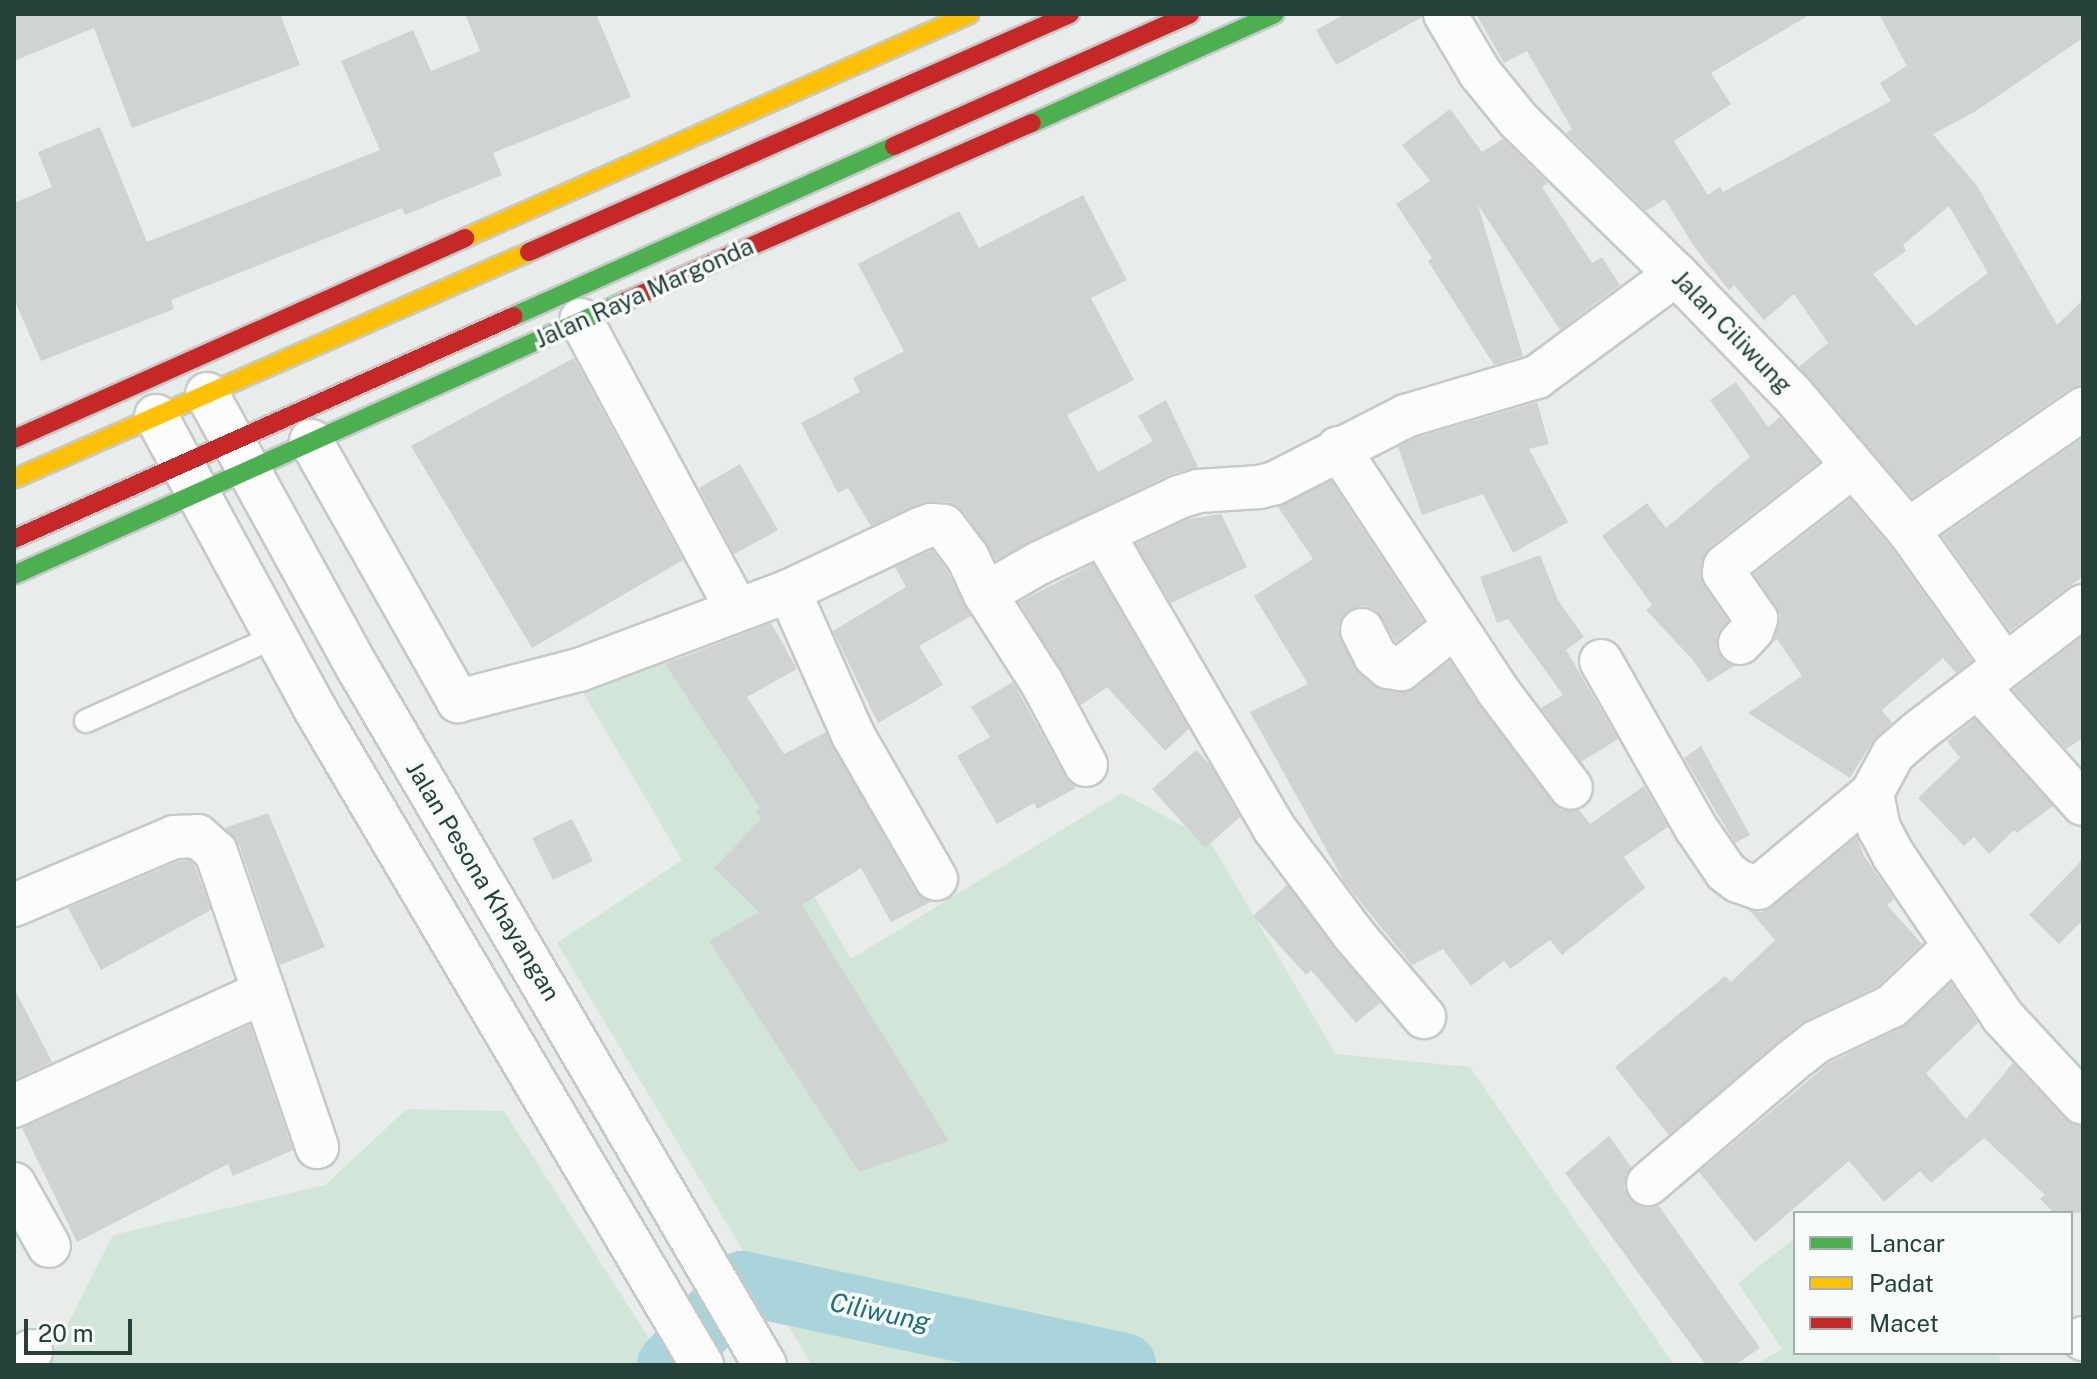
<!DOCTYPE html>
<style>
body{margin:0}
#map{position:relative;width:2097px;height:1379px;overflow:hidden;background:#e8edeb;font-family:"Public Sans",sans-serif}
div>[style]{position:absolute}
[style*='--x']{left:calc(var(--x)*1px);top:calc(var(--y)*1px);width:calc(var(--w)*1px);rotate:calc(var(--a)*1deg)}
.green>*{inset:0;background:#d1e6d8}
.river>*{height:64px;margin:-32px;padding:0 32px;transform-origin:32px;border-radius:32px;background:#a9d4db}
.building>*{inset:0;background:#cfd4d2}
.roads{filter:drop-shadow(2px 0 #c5cac8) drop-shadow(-2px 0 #c5cac8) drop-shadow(0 2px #c5cac8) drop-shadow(0 -2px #c5cac8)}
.lane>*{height:22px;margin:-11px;padding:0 11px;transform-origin:11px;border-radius:11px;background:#fcfcfc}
.street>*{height:42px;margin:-21px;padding:0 21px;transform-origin:21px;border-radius:21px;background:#fcfcfc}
.fast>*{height:18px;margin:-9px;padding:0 9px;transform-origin:9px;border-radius:9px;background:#4caf50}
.slow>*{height:18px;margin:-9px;padding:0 9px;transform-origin:9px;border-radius:9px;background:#ffc107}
.jam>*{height:18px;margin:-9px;padding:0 9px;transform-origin:9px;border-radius:9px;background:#c62828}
span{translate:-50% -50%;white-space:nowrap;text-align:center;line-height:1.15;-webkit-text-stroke:7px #f7fbf9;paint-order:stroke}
.street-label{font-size:24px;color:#24423a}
.water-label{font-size:26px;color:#1c6f80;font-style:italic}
.frame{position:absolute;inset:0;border:16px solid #24423a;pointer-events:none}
.legend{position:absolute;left:1793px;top:1211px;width:280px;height:144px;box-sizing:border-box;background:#f7fbf9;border:2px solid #a3b1ad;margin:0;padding:10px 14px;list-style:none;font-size:24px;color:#24423a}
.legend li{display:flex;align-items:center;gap:16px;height:40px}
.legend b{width:40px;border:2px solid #a3b1ad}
.scale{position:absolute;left:24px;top:1319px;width:108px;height:36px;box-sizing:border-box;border:4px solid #24423a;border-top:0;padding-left:10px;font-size:24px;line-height:28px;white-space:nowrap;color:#24423a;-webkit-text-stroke:6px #f7fbf9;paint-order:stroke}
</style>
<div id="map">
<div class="green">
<div style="clip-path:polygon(655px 624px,851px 959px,1122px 793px,1209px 840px,1336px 1054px,1470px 1067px,1674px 1365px,812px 1365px,557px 943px,682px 860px,565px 662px)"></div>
<div style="clip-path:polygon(407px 1109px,504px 1111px,666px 1365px,47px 1365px,113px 1235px,325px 1185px)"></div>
<div style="clip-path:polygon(1795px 1238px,1795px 1353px,1998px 1353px,2002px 1365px,1755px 1365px,1782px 1349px,1738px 1283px)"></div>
</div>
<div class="river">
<div style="--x:669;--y:1365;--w:110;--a:-48.3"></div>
<div style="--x:742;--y:1283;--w:391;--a:12.1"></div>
</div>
<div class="building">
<div style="clip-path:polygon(14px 14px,280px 14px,300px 65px,132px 128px,94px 28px,14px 61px)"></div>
<div style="clip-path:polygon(465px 14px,596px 14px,631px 97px,493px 153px,502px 175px,405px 215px,402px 208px,171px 300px,174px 309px,41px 361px,14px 299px,14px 203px,52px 187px,38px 152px,100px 127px,147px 242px,380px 150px,341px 61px,413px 30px,431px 71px,480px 51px)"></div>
<div style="clip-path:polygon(1345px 14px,1421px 14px,1422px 17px,1336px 65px,1316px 30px)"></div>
<div style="clip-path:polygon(evenodd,1476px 14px,1811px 14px,1711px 73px,1731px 104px,1674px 141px,1708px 195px,1720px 187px,1723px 192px,1891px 101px,1880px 83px,1907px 66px,1879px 14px,2083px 14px,2083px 38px,1976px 111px,1933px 134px,1977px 186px,2057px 325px,2083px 300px,2083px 385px,2069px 389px,1912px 498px,1799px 367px,1828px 343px,1794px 294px,1764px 320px,1734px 285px,1729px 290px,1695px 248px,1665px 199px,1646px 211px,1566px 133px,1572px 129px,1527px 51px,1504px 63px,1476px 14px,1949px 206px,1988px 273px,1916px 326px,1873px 274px,1906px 251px,1903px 245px,1949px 206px)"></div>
<div style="clip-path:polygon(1450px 109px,1482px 152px,1503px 139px,1548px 183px,1542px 187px,1592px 263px,1602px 257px,1620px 285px,1560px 330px,1478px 205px,1523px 356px,1494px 365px,1428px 261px,1432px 258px,1396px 204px,1430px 181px,1402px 145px)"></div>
<div style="clip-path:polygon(1083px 195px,1127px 280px,1091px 298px,1134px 380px,1067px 415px,1098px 472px,1153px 441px,1138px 416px,1166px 400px,1198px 467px,1169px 475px,996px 560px,963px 511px,946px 502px,923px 502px,871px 526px,848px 488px,838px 493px,801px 423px,860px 392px,853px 378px,904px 351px,858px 264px,959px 211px,979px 248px)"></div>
<div style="clip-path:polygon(574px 358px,683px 560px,532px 648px,411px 446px)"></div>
<div style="clip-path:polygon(1736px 382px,1768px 427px,1780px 417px,1819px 462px,1710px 547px,1702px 562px,1704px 586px,1728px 621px,1717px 637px,1717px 649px,1723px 660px,1734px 666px,1708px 682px,1692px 659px,1646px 610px,1652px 605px,1602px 536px,1647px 503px,1666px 528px,1750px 457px,1710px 400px)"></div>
<div style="clip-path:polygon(1537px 402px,1549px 444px,1529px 449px,1568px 522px,1513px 553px,1483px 494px,1422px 515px,1398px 447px,1415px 438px)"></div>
<div style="clip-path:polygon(2083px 438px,2083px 576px,2010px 631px,1942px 536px)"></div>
<div style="clip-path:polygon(740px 464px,778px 530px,734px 554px,699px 488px)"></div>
<div style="clip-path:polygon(1331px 481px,1423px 621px,1396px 642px,1376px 610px,1363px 606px,1351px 609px,1342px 617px,1338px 629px,1360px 674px,1384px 690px,1407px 692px,1450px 661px,1479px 705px,1561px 810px,1579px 810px,1590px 824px,1644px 786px,1668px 827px,1624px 857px,1645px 888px,1562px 955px,1550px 940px,1510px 969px,1504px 961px,1471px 986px,1443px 949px,1412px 965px,1345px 883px,1250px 712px,1308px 684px,1254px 596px,1313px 559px,1278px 507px)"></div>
<div style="clip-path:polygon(1850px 499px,1889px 545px,1972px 661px,1956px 673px,1943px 658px,1882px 710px,1892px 723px,1872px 742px,1850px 778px,1748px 713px,1802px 676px,1777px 639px,1773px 642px,1780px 615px,1754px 574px)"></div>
<div style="clip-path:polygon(1221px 514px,1247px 567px,1171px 603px,1136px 544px,1188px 519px)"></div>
<div style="clip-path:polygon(932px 550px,946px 569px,971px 616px,919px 646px,943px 685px,878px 723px,833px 631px,906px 587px,895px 567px)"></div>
<div style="clip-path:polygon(1540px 555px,1558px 600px,1584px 637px,1566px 650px,1618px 739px,1581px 762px,1541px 708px,1563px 695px,1508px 619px,1497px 623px,1480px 577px)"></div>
<div style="clip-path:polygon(1093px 564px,1189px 729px,1165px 751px,1107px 687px,1081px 705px,1019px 602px)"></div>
<div style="clip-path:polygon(771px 623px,797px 669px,747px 697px,784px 754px,826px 732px,915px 891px,931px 902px,891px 922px,861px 868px,802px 905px,949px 1141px,859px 1172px,709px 941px,759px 912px,714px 868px,761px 819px,756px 811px,760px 808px,665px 664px)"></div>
<div style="clip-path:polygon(2083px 636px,2083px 738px,2066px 749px,2013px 690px)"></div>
<div style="clip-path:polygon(1013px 682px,1065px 776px,1076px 788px,1037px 809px,1034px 803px,997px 824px,957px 756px,990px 737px,971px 707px)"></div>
<div style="clip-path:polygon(1975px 719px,2053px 806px,2017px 833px,2014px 830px,1989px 854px,1974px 837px,1964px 846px,1918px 798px,1960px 758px,1947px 741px)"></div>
<div style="clip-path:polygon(1701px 746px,1750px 835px,1735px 843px,1684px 758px)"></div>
<div style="clip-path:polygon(1196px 750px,1210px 765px,1240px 817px,1205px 848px,1152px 789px)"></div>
<div style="clip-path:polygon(268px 813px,325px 947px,280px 965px,239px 844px,225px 828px)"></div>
<div style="clip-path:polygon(572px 819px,593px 861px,553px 880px,532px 838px)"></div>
<div style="clip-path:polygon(1857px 837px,1864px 856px,1894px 899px,1887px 905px,1922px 944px,1878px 986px,1801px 1023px,1669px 1135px,1615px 1067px,1725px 976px,1731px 982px,1775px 940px,1749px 910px,1762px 912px,1773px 906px)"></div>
<div style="clip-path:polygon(2083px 859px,2083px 920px,2059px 944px,2029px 915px)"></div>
<div style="clip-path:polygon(189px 860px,195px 866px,211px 910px,101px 970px,68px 908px,179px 861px)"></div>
<div style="clip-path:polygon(1287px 885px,1380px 1003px,1356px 1023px,1311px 970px,1306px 975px,1253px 916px)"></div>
<div style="clip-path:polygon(1951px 983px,1978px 1023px,1926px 1073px,1966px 1119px,2013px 1063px,2065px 1119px,2083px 1126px,2083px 1213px,2054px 1213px,2040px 1199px,2045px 1195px,1984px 1138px,1931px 1183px,1920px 1171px,1884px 1202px,1849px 1161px,1755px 1242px,1699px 1172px,1829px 1063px,1903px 1027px)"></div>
<div style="clip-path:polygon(14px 988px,52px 1062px,14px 1080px)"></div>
<div style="clip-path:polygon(250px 1025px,293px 1150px,233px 1176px,228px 1164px,77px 1242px,22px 1128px)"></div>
<div style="clip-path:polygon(1609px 1136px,1631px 1167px,1624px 1188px,1629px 1199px,1641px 1207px,1658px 1205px,1760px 1348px,1735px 1365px,1706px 1365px,1565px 1173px)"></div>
</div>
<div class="roads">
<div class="lane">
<div style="--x:86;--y:721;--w:207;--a:-24"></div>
</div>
<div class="street">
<div style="--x:1445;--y:14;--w:69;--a:59.3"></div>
<div style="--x:1480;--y:73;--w:62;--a:50.9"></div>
<div style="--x:1519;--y:121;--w:219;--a:44.3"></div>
<div style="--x:1676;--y:274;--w:168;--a:46"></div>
<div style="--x:1793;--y:395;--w:177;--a:49.6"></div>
<div style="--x:1908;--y:530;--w:165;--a:54.4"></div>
<div style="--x:581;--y:320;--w:327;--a:61.7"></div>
<div style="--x:207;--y:394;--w:315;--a:61.2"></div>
<div style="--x:359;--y:670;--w:805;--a:59.71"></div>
<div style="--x:156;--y:416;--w:333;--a:61.5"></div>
<div style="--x:315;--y:709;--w:762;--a:59.46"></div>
<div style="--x:311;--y:441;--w:299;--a:60.5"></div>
<div style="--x:458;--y:701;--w:125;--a:-14.4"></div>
<div style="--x:579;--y:670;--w:224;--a:-20.6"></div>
<div style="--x:789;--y:591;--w:158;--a:66"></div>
<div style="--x:853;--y:735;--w:166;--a:60"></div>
<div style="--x:1338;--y:448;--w:291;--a:56.6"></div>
<div style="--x:1498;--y:691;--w:121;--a:53"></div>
<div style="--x:1908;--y:530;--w:213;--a:-34.7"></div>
<div style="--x:1103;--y:534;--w:340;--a:59.8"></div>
<div style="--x:1274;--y:828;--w:134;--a:53.2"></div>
<div style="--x:1354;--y:935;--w:108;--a:49.5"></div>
<div style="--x:789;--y:591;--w:145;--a:-25.3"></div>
<div style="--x:920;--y:529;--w:12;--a:-20"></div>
<div style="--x:931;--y:525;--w:13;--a:4"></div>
<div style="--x:944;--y:526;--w:38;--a:53"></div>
<div style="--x:967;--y:556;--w:42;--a:64.7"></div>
<div style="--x:985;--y:594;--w:106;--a:57.4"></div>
<div style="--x:1042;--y:683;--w:93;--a:61.8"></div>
<div style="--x:985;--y:594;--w:62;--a:-29.9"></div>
<div style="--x:1039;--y:563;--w:155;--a:-25.2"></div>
<div style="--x:1179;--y:497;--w:21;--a:-17"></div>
<div style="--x:1199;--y:491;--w:60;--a:-3.8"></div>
<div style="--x:1259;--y:487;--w:16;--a:-14"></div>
<div style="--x:1275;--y:483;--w:147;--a:-27.1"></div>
<div style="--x:1406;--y:416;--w:137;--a:-16.6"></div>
<div style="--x:1537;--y:377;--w:173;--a:-36.5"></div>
<div style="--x:2083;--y:606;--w:209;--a:142.6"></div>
<div style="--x:1917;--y:733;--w:32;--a:139"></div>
<div style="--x:1893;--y:754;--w:44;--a:118.3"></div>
<div style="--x:1872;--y:793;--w:36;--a:79"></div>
<div style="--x:1879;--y:828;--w:32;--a:62"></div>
<div style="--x:1894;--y:856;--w:194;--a:55.9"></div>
<div style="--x:2003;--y:1017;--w:117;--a:47.1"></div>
<div style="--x:1362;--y:630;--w:29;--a:63"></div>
<div style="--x:1375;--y:656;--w:17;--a:40"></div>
<div style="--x:1388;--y:667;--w:13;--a:9"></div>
<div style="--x:1401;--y:669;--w:69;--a:-38.5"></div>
<div style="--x:1740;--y:643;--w:18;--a:-47"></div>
<div style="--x:1752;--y:630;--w:12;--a:-70"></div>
<div style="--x:1756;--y:619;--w:56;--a:-124.8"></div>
<div style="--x:1724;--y:573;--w:7;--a:-82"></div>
<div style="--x:1725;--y:566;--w:162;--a:-38"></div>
<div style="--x:1601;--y:661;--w:192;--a:60.4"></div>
<div style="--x:1696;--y:828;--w:53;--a:55.7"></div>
<div style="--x:1726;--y:872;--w:15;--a:37"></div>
<div style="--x:1738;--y:881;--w:21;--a:19"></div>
<div style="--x:1758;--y:888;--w:148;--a:-39.8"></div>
<div style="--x:1978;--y:687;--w:157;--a:48.1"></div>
<div style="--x:14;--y:905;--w:174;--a:-23"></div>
<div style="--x:174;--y:837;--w:24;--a:-2"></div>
<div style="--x:198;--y:836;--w:24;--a:42"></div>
<div style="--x:216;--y:852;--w:148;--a:71.1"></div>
<div style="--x:14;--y:1106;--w:275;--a:-24.5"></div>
<div style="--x:264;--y:992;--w:164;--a:71.1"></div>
<div style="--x:14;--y:1184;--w:71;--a:60.6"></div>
<div style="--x:1648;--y:1184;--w:189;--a:-40.5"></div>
<div style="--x:1792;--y:1061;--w:31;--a:-38"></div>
<div style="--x:1816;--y:1042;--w:84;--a:-25.3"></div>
<div style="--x:1892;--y:1006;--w:87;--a:-43.6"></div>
<div style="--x:2083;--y:1339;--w:1;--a:-90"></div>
<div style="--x:14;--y:1361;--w:20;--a:-30"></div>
</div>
<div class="fast">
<div style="--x:1032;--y:123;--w:266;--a:-24.2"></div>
<div style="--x:514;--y:316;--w:416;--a:-24.1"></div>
<div style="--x:14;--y:575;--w:671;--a:-24.12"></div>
</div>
<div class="slow">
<div style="--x:465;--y:238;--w:552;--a:-23.92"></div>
<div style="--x:14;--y:479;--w:563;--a:-23.79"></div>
</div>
<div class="jam">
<div style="--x:894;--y:146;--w:324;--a:-24"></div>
<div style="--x:529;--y:252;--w:591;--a:-23.75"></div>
<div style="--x:626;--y:301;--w:443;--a:-23.7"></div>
<div style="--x:14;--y:439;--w:494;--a:-24"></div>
<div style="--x:14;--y:539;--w:547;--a:-24.04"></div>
</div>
</div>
<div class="street-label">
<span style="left:644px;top:293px;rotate:-24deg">Jalan Raya Margonda</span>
<span style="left:1732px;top:332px;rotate:46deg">Jalan Ciliwung</span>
<span style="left:483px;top:881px;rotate:59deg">Jalan Pesona Khayangan</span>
</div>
<div class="water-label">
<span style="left:880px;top:1312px;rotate:12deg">Ciliwung</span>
</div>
<div class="frame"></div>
<ul class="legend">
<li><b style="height:10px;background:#4caf50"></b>Lancar</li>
<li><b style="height:10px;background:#ffc107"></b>Padat</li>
<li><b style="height:10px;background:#c62828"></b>Macet</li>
</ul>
<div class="scale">20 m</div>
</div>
